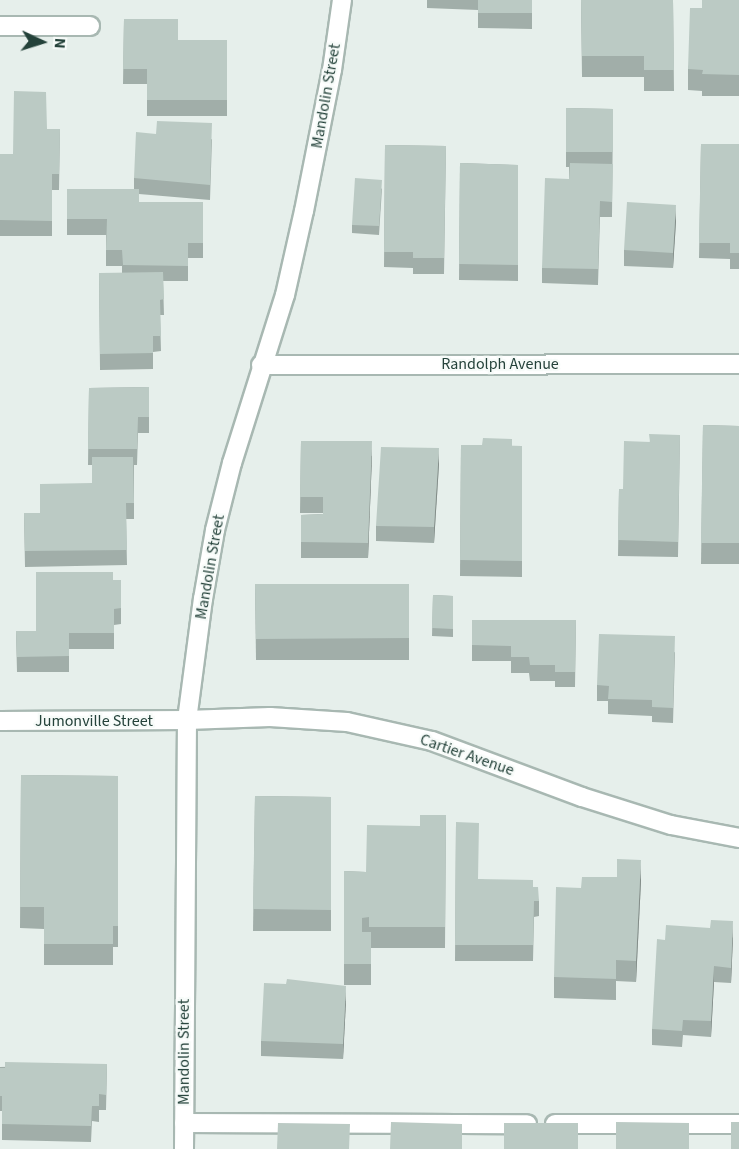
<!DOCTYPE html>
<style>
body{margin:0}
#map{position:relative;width:739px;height:1149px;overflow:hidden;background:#e6efeb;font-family:"Source Sans 3",sans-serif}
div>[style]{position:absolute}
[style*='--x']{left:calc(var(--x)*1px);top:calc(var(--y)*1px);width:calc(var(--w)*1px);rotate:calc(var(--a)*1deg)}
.roads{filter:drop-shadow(2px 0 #a8b8b2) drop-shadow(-2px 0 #a8b8b2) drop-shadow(0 2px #a8b8b2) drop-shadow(0 -2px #a8b8b2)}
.lane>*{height:18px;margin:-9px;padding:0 9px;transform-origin:9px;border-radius:9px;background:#fff}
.street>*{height:18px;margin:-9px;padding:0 9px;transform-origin:9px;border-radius:9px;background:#fff}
.wall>*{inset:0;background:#a1aea9}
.shaded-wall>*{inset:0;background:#838d89}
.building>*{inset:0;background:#bbcac4}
span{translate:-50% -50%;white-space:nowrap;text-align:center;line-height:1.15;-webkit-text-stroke:4.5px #f7fbf9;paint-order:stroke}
.street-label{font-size:16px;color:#24423a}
.north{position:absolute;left:12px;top:12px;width:60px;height:60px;-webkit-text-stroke:4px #f7fbf9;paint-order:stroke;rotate:94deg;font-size:16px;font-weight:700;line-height:24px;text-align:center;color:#24423a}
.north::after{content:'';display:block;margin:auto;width:21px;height:27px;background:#24423a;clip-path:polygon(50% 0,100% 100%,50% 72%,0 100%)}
</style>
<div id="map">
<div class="roads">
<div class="lane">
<div style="--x:184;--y:1123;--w:343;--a:0.2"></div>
<div style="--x:555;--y:1124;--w:184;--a:0"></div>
</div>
<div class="street">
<div style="--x:0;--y:26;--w:90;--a:0"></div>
<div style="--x:261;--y:365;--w:478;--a:-0.1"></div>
<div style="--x:0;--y:721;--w:187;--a:-0.3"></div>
<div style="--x:187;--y:720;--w:83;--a:-2.1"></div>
<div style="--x:270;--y:717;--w:77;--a:3.7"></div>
<div style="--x:347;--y:722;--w:87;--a:12.6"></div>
<div style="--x:432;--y:741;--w:160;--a:20.5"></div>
<div style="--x:582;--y:797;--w:93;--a:17.5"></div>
<div style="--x:671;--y:825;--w:69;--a:10.8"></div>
<div style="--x:184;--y:1149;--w:429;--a:-89.6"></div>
<div style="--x:187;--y:720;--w:122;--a:-82.5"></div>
<div style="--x:203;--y:599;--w:70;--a:-80.1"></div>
<div style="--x:215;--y:530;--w:69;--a:-75.8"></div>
<div style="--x:232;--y:463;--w:176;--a:-72.5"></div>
<div style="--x:285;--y:295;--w:86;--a:-77.3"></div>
<div style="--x:304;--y:211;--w:144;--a:-78.8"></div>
<div style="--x:332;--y:70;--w:71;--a:-81.9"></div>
</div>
</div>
<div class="wall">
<div style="clip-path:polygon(427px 0,532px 0,532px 29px,478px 28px,478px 10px,427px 8px)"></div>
<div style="clip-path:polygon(581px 0,673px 0,674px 91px,644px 91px,644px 77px,582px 77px)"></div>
<div style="clip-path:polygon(739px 0,739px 96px,702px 96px,702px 91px,688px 90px,688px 69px,702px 8px)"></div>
<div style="clip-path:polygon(124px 19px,178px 40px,227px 40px,227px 116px,147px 116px,147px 84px,123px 84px)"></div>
<div style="clip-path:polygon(566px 108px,613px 109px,612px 217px,600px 217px,598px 285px,542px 283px,542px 268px,569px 179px,569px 167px,566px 167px)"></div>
<div style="clip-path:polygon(47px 129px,60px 129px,59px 190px,52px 190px,52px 236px,0 236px,0 154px,13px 154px)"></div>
<div style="clip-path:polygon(212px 139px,210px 200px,139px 194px,139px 202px,203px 202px,203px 258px,188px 258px,188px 281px,163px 281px,164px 315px,160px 315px,161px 351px,153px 352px,153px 369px,100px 370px,99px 273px,122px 273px,122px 266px,106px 266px,106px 235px,67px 235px,67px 189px,134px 189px,134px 178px)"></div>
<div style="clip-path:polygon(701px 144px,739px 144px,739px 269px,730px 269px,730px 259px,699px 258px)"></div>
<div style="clip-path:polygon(385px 145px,446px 146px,444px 274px,413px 274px,413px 268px,384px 267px)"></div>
<div style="clip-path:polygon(460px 163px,518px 165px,518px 281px,459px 280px)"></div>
<div style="clip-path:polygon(382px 188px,379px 235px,352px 233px,352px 225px)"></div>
<div style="clip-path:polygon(676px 221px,673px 268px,624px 266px,624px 250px)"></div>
<div style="clip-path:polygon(149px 387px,149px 433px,138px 433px,137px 465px,134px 465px,134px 519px,126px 519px,127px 565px,25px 567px,24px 513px,40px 513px,92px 483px,92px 465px,88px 465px,89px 388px)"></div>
<div style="clip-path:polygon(703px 425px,739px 426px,739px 564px,701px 564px)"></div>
<div style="clip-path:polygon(680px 435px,678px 557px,618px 556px,619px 489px,623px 489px,649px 442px)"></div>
<div style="clip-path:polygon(301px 441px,372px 456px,368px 558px,301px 558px,301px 515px,323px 514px,323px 513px,300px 513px)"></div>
<div style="clip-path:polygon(461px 445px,522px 446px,522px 577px,460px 576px)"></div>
<div style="clip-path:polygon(439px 464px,434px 543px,376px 541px,376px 526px)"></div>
<div style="clip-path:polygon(113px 580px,121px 580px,121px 624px,114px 625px,114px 649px,69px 649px,69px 672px,17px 672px,16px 631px,36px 631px)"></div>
<div style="clip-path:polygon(255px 584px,409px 584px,409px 660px,256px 660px)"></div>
<div style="clip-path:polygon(433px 595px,453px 596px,453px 637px,432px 636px)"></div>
<div style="clip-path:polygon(472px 620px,576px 620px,575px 687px,555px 687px,555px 681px,530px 681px,529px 673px,511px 673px,511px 661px,472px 661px)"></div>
<div style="clip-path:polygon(675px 652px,673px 723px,652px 722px,652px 716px,608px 714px,608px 701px,597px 701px,597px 685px)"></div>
<div style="clip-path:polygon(21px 775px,118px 776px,118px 947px,113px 947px,113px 965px,44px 965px,44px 929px,20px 928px)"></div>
<div style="clip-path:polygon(255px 796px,331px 797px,331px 931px,253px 931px)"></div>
<div style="clip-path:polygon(446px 815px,445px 948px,371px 948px,371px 985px,344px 985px,344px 871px,366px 872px,420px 826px)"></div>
<div style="clip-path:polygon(456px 822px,478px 879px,533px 887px,539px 901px,539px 916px,534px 917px,533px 961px,455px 961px)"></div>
<div style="clip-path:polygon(641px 881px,636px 982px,616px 981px,616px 1000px,554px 998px,554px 977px,581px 888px)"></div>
<div style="clip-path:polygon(733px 937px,731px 983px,714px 982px,711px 1037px,683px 1035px,682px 1047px,652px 1045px,652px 1029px)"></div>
<div style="clip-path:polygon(286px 984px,346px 1001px,343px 1059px,261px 1056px,261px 1041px)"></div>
<div style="clip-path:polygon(107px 1064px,106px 1110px,99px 1110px,99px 1122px,92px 1121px,91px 1142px,2px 1140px,2px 1111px,0 1111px,0 1067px)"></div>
</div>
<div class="shaded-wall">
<div style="clip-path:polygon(676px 205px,676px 221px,673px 268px,673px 253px)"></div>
<div style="clip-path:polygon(372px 441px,372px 456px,368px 558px,368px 543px)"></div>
<div style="clip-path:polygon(439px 448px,439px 464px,434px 543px,434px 527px)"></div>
<div style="clip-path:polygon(641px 860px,641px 881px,636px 982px,636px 961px)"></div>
<div style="clip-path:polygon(733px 921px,733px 937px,731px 983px,731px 968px)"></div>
<div style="clip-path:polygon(714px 966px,714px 982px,711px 1037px,711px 1021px)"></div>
<div style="clip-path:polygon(346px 986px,346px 1001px,343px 1059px,343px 1044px)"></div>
</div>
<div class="building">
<div style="clip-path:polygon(478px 0,532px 0,532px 13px,478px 13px)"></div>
<div style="clip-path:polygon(581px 0,673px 0,674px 70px,644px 70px,644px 56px,582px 56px)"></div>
<div style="clip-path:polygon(702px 0,739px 0,739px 75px,702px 74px,703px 70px,688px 69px,690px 8px,702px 8px)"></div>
<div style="clip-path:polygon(124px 19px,178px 19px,178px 40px,227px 40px,227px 100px,147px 100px,147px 69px,123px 69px)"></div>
<div style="clip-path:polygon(14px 91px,46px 92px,47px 129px,60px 129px,59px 174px,52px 174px,52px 221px,0 220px,0 154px,13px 154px)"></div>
<div style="clip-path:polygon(566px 108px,613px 109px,613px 152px,566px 152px)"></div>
<div style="clip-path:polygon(157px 121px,212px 123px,210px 185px,134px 178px,136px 132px,156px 134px)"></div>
<div style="clip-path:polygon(701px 144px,739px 144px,739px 253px,730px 253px,730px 243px,699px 243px)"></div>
<div style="clip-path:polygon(385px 145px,446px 146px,444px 258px,413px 258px,413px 252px,384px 252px)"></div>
<div style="clip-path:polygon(460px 163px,518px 165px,518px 265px,459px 264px)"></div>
<div style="clip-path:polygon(570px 163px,613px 164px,612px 202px,600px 201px,598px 269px,542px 268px,545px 178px,569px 179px)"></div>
<div style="clip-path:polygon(355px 178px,382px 180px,379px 226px,352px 225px)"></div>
<div style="clip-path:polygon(67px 189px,139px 189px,139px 202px,203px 202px,203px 243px,188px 243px,188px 266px,123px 265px,122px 250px,106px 250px,107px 219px,67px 219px)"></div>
<div style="clip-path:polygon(627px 202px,676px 205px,673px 253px,624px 250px)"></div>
<div style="clip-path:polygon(163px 272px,164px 299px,160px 300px,161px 336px,153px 336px,153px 353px,100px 354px,99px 273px)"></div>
<div style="clip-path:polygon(149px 387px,149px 417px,138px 417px,137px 449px,88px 449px,89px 388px)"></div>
<div style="clip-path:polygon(703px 425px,739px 426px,739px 543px,701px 543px)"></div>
<div style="clip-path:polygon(649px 434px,680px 435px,678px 542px,618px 540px,619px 489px,623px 489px,624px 441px,650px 442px)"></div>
<div style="clip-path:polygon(483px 438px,512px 439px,512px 446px,522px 446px,522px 561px,460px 560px,461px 445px,482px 445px)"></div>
<div style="clip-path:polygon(301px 441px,372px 441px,368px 543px,301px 542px,301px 515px,323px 514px,323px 497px,300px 497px)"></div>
<div style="clip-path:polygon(381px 447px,439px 448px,434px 527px,376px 526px)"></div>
<div style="clip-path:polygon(92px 457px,133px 457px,134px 503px,126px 503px,127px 550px,25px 551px,24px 513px,40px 513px,40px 484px,92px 483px)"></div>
<div style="clip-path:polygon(36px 572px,113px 572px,113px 580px,121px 580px,121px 608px,114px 609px,114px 633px,69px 633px,69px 656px,17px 657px,16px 631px,36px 631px)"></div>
<div style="clip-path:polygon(255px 584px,409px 584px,409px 638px,256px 639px)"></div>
<div style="clip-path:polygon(433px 595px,453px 596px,453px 629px,432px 628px)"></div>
<div style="clip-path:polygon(472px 620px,576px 620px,575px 672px,555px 672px,555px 665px,530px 665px,529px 657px,511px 657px,511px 646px,472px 645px)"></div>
<div style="clip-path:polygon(599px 634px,675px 636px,673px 708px,652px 707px,652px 700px,608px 699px,609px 686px,597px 685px)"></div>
<div style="clip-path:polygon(21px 775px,118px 776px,118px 926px,113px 926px,113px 944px,44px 944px,44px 907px,20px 907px)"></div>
<div style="clip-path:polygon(255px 796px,331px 797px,331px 910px,253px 909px)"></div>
<div style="clip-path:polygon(420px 815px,446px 815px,445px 927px,369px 927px,369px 917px,362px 918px,362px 932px,371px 932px,371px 964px,344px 964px,344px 871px,366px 872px,367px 825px,420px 826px)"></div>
<div style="clip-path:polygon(456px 822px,479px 823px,478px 879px,533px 880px,533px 887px,538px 887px,539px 901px,534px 901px,533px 945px,455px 945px)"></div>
<div style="clip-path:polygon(617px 859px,641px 860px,636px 961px,616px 960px,616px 979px,554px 977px,556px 887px,581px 888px,582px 877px,617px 877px)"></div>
<div style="clip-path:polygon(711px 920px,733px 921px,731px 968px,714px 966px,711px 1021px,683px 1020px,682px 1031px,652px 1029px,657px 939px,665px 940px,666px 925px,710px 928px)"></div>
<div style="clip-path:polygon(287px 979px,346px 986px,343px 1044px,261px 1041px,264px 983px,286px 984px)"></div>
<div style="clip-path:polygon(5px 1062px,107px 1064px,106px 1095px,99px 1094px,99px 1106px,92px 1106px,91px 1126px,2px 1124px,2px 1096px,0 1096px,0 1068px,5px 1068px)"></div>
<div style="clip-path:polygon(391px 1122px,462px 1124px,462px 1149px,390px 1149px)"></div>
<div style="clip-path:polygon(616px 1122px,689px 1123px,689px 1149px,616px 1149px)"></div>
<div style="clip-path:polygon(731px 1122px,739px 1122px,739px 1149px,731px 1149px)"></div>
<div style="clip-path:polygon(278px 1123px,350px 1124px,349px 1149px,277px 1149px)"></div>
<div style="clip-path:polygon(504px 1123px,578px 1123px,578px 1149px,504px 1149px)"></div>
</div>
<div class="street-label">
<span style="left:326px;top:96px;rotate:-80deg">Mandolin Street</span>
<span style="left:500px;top:364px">Randolph Avenue</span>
<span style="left:210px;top:567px;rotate:-80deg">Mandolin Street</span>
<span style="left:94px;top:721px">Jumonville Street</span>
<span style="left:467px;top:755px;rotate:19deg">Cartier Avenue</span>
<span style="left:184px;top:1052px;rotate:-90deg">Mandolin Street</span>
</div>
<div class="north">N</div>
</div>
